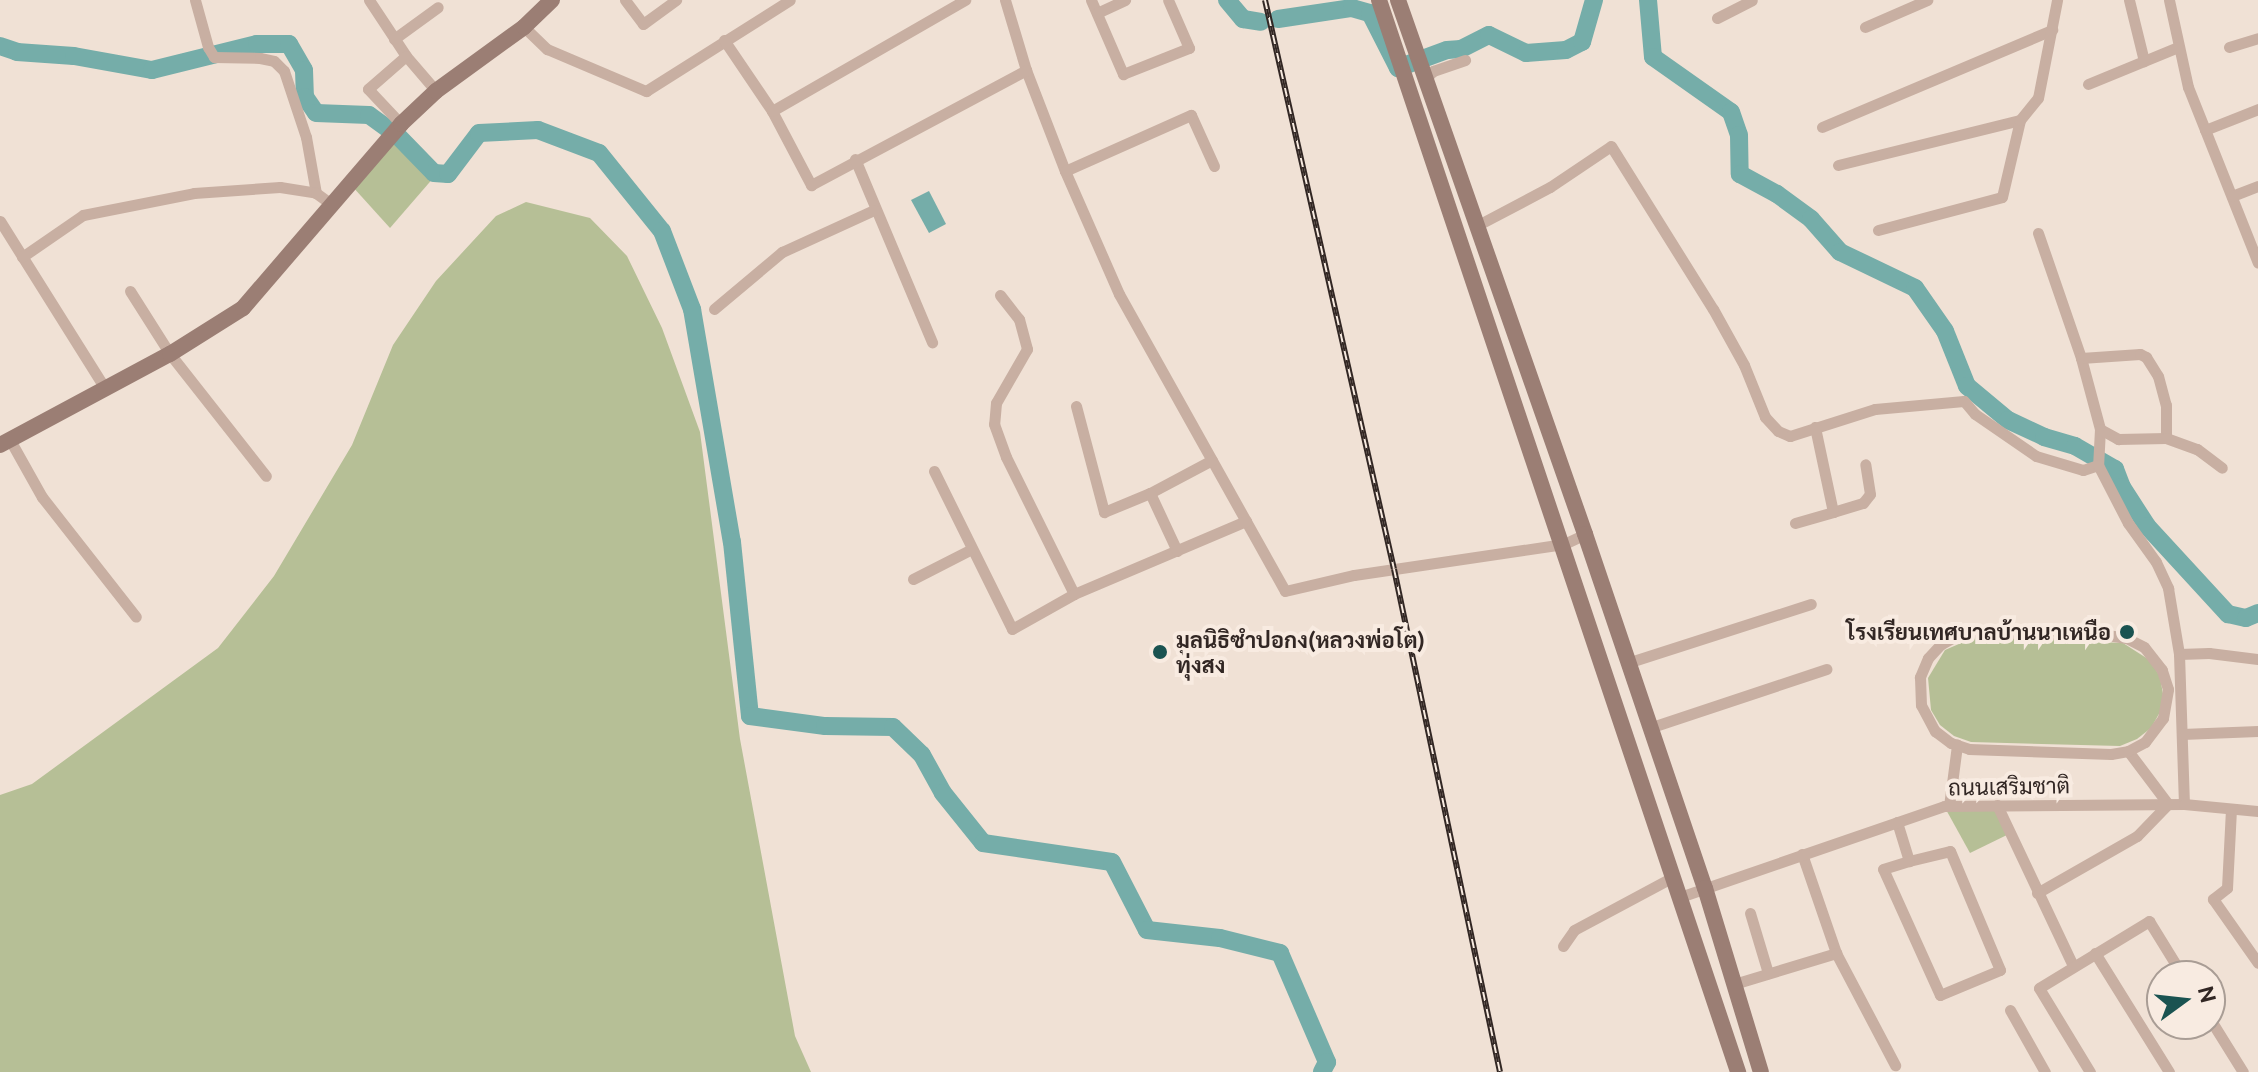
<!DOCTYPE html>
<meta charset="utf-8">
<style>
body{margin:0}
#map{position:relative;width:2258px;height:1072px;overflow:hidden;background:#f0e1d5;font-family:Ubuntu,Sarabun,sans-serif}
div>[style]{position:absolute}
[style*='--x']{left:calc(var(--x)*1px);top:calc(var(--y)*1px);width:calc(var(--w)*1px);rotate:calc(var(--a)*1deg)}
.green>*{inset:0;background:#b6bf96}
.water>*{inset:0;background:#75ada9}
.river>*{height:18px;margin:-9px;padding:0 9px;transform-origin:9px;border-radius:9px;background:#75ada9}
.street>*{height:11px;margin:-5.5px;padding:0 5.5px;transform-origin:5.5px;border-radius:5.5px;background:#c8afa2}
.secondary>*{height:16px;margin:-8px;padding:0 8px;transform-origin:8px;border-radius:8px;background:#9b7e74}
.rail>*{height:6px;margin-top:-3px;transform-origin:0;background:repeating-linear-gradient(90deg,#f8ebe1 0 9px,#322724 0 18px);box-sizing:border-box;border-block:2px solid #322724}
.dots>*{width:22px;height:22px;translate:-50% -50%;box-sizing:border-box;border:4px solid #f8ebe1;border-radius:50%}
span{translate:-50% -50%;white-space:nowrap;text-align:center;line-height:1.15;-webkit-text-stroke:8px #f8ebe1;paint-order:stroke}
.poi-label{font-size:22px;color:#322724;font-weight:700}
.right{translate:-100% -50%;text-align:right}
.left{translate:0 -50%;text-align:left}
.street-label{font-size:22px;color:#322724}
.north{position:absolute;left:2146px;top:960px;width:80px;height:80px;box-sizing:border-box;background:#f8ebe1;border:2px solid #a99d95;border-radius:50%;rotate:75deg;font-size:22px;font-weight:700;line-height:32px;text-align:center;color:#322724}
.north::after{content:'';display:block;margin:auto;width:28px;height:36px;background:#1a5351;clip-path:polygon(50% 0,100% 100%,50% 72%,0 100%)}
</style>
<div id="map">
<div class="green">
<div style="clip-path:polygon(397px 135px,435px 176px,390px 228px,352px 186px)"></div>
<div style="clip-path:polygon(526px 202px,590px 218px,627px 256px,662px 328px,700px 432px,740px 739px,795px 1036px,811px 1072px,0 1072px,0 795px,32px 784px,218px 648px,274px 576px,352px 445px,393px 345px,436px 281px,496px 216px)"></div>
<div style="clip-path:polygon(1975px 637px,2123px 643px,2151px 661px,2160px 677px,2163px 694px,2160px 712px,2151px 728px,2137px 739px,2120px 746px,1971px 742px,1954px 736px,1940px 725px,1931px 710px,1928px 678px,1945px 650px)"></div>
<div style="clip-path:polygon(1997px 805px,2011px 833px,1970px 853px,1944px 806px)"></div>
</div>
<div class="water">
<div style="clip-path:polygon(929px 191px,946px 224px,929px 233px,911px 200px)"></div>
</div>
<div class="river">
<div style="--x:1227;--y:0;--w:25;--a:50"></div>
<div style="--x:1243;--y:19;--w:18;--a:9"></div>
<div style="--x:1648;--y:0;--w:57;--a:85"></div>
<div style="--x:1653;--y:57;--w:95;--a:35.2"></div>
<div style="--x:1731;--y:112;--w:24;--a:71"></div>
<div style="--x:1739;--y:135;--w:39;--a:89"></div>
<div style="--x:1740;--y:174;--w:42;--a:28.4"></div>
<div style="--x:1777;--y:194;--w:42;--a:36.3"></div>
<div style="--x:1811;--y:219;--w:44;--a:48.7"></div>
<div style="--x:1840;--y:252;--w:83;--a:25.6"></div>
<div style="--x:1915;--y:288;--w:52;--a:55.1"></div>
<div style="--x:1945;--y:331;--w:59;--a:68.2"></div>
<div style="--x:1967;--y:386;--w:53;--a:39.7"></div>
<div style="--x:2008;--y:420;--w:40;--a:25"></div>
<div style="--x:2044;--y:437;--w:32;--a:16"></div>
<div style="--x:2075;--y:446;--w:46;--a:29.9"></div>
<div style="--x:2115;--y:469;--w:19;--a:69"></div>
<div style="--x:2122;--y:487;--w:46;--a:57.3"></div>
<div style="--x:2147;--y:526;--w:120;--a:47.4"></div>
<div style="--x:2228;--y:614;--w:18;--a:13"></div>
<div style="--x:2246;--y:618;--w:13;--a:-23"></div>
<div style="--x:1278;--y:19;--w:75;--a:-8.5"></div>
<div style="--x:1352;--y:8;--w:19;--a:16"></div>
<div style="--x:1370;--y:13;--w:62;--a:63"></div>
<div style="--x:1398;--y:68;--w:52;--a:-20.2"></div>
<div style="--x:1447;--y:50;--w:14;--a:-4"></div>
<div style="--x:1461;--y:49;--w:31;--a:-27"></div>
<div style="--x:1489;--y:35;--w:41;--a:25.9"></div>
<div style="--x:1526;--y:53;--w:40;--a:-4.3"></div>
<div style="--x:1566;--y:50;--w:18;--a:-27"></div>
<div style="--x:1582;--y:42;--w:44;--a:-74.1"></div>
<div style="--x:0;--y:46;--w:18;--a:19"></div>
<div style="--x:17;--y:52;--w:57;--a:4"></div>
<div style="--x:74;--y:56;--w:79;--a:10.2"></div>
<div style="--x:152;--y:70;--w:108;--a:-13.9"></div>
<div style="--x:257;--y:44;--w:32;--a:0"></div>
<div style="--x:289;--y:44;--w:30;--a:60"></div>
<div style="--x:304;--y:70;--w:27;--a:88"></div>
<div style="--x:305;--y:97;--w:19;--a:55"></div>
<div style="--x:316;--y:113;--w:53;--a:2.2"></div>
<div style="--x:369;--y:115;--w:34;--a:36"></div>
<div style="--x:397;--y:135;--w:53;--a:45.8"></div>
<div style="--x:434;--y:173;--w:14;--a:4"></div>
<div style="--x:448;--y:174;--w:51;--a:-52.9"></div>
<div style="--x:479;--y:133;--w:59;--a:-2.9"></div>
<div style="--x:538;--y:130;--w:65;--a:20.7"></div>
<div style="--x:599;--y:153;--w:100;--a:51.1"></div>
<div style="--x:662;--y:231;--w:84;--a:69"></div>
<div style="--x:692;--y:309;--w:236;--a:80.3"></div>
<div style="--x:732;--y:542;--w:175;--a:84.1"></div>
<div style="--x:750;--y:716;--w:76;--a:7.6"></div>
<div style="--x:825;--y:726;--w:68;--a:0.8"></div>
<div style="--x:893;--y:727;--w:40;--a:44"></div>
<div style="--x:922;--y:755;--w:43;--a:61.1"></div>
<div style="--x:943;--y:793;--w:64;--a:51.3"></div>
<div style="--x:983;--y:843;--w:130;--a:8.4"></div>
<div style="--x:1112;--y:862;--w:76;--a:62.8"></div>
<div style="--x:1147;--y:930;--w:73;--a:6.3"></div>
<div style="--x:1220;--y:938;--w:62;--a:14"></div>
<div style="--x:1280;--y:953;--w:119;--a:66.7"></div>
<div style="--x:1327;--y:1062;--w:11;--a:117"></div>
</div>
<div class="street">
<div style="--x:195;--y:0;--w:49;--a:74.5"></div>
<div style="--x:208;--y:47;--w:12;--a:59"></div>
<div style="--x:214;--y:57;--w:46;--a:1.2"></div>
<div style="--x:260;--y:58;--w:14;--a:12"></div>
<div style="--x:274;--y:61;--w:14;--a:45"></div>
<div style="--x:284;--y:71;--w:70;--a:71.6"></div>
<div style="--x:306;--y:137;--w:57;--a:79.9"></div>
<div style="--x:369;--y:0;--w:67;--a:56.5"></div>
<div style="--x:406;--y:56;--w:46;--a:49.4"></div>
<div style="--x:625;--y:0;--w:30;--a:53"></div>
<div style="--x:643;--y:24;--w:41;--a:-36"></div>
<div style="--x:1005;--y:0;--w:73;--a:73.3"></div>
<div style="--x:1026;--y:70;--w:108;--a:68.9"></div>
<div style="--x:1065;--y:171;--w:134;--a:66.3"></div>
<div style="--x:1119;--y:294;--w:340;--a:60.8"></div>
<div style="--x:1285;--y:591;--w:71;--a:-13.1"></div>
<div style="--x:1354;--y:575;--w:212;--a:-8.4"></div>
<div style="--x:1564;--y:544;--w:23;--a:-25"></div>
<div style="--x:1091;--y:0;--w:81;--a:66.6"></div>
<div style="--x:1123;--y:74;--w:71;--a:-21.5"></div>
<div style="--x:1189;--y:48;--w:52;--a:-113.6"></div>
<div style="--x:2129;--y:0;--w:63;--a:76.2"></div>
<div style="--x:2169;--y:0;--w:89;--a:77.7"></div>
<div style="--x:2188;--y:87;--w:189;--a:68.3"></div>
<div style="--x:1097;--y:13;--w:31;--a:-25"></div>
<div style="--x:1717;--y:18;--w:39;--a:-27"></div>
<div style="--x:524;--y:27;--w:32;--a:44"></div>
<div style="--x:547;--y:49;--w:108;--a:23"></div>
<div style="--x:646;--y:91;--w:170;--a:-32.3"></div>
<div style="--x:1865;--y:27;--w:68;--a:-23.5"></div>
<div style="--x:394;--y:39;--w:54;--a:-36"></div>
<div style="--x:724;--y:40;--w:86;--a:55.9"></div>
<div style="--x:772;--y:111;--w:84;--a:62.2"></div>
<div style="--x:811;--y:185;--w:244;--a:-28.1"></div>
<div style="--x:2229;--y:47;--w:30;--a:-17"></div>
<div style="--x:1424;--y:80;--w:13;--a:-45"></div>
<div style="--x:1433;--y:71;--w:34;--a:-19"></div>
<div style="--x:2088;--y:84;--w:97;--a:-22.3"></div>
<div style="--x:772;--y:111;--w:223;--a:-29.9"></div>
<div style="--x:401;--y:124;--w:48;--a:-133.3"></div>
<div style="--x:368;--y:89;--w:50;--a:-41"></div>
<div style="--x:1822;--y:127;--w:250;--a:-22.9"></div>
<div style="--x:2205;--y:130;--w:57;--a:-21.6"></div>
<div style="--x:855;--y:159;--w:199;--a:67.2"></div>
<div style="--x:1838;--y:165;--w:187;--a:-13.9"></div>
<div style="--x:1065;--y:171;--w:138;--a:-24"></div>
<div style="--x:1191;--y:115;--w:56;--a:65.7"></div>
<div style="--x:2232;--y:196;--w:28;--a:-21"></div>
<div style="--x:0;--y:221;--w:196;--a:57.9"></div>
<div style="--x:1478;--y:225;--w:81;--a:-27.8"></div>
<div style="--x:1550;--y:187;--w:73;--a:-33.9"></div>
<div style="--x:1611;--y:146;--w:192;--a:58"></div>
<div style="--x:1713;--y:309;--w:64;--a:61"></div>
<div style="--x:1744;--y:365;--w:56;--a:68"></div>
<div style="--x:1765;--y:417;--w:19;--a:47"></div>
<div style="--x:1778;--y:431;--w:13;--a:23"></div>
<div style="--x:1790;--y:436;--w:89;--a:-17.6"></div>
<div style="--x:1875;--y:409;--w:89;--a:-5.1"></div>
<div style="--x:1964;--y:401;--w:17;--a:50"></div>
<div style="--x:1975;--y:414;--w:74;--a:34.5"></div>
<div style="--x:2036;--y:456;--w:49;--a:16.6"></div>
<div style="--x:2083;--y:470;--w:16;--a:-18"></div>
<div style="--x:1878;--y:230;--w:128;--a:-14.9"></div>
<div style="--x:2002;--y:197;--w:79;--a:-76.8"></div>
<div style="--x:2020;--y:120;--w:28;--a:-51"></div>
<div style="--x:2038;--y:98;--w:100;--a:-79"></div>
<div style="--x:2038;--y:233;--w:132;--a:71"></div>
<div style="--x:2081;--y:358;--w:73;--a:75"></div>
<div style="--x:2100;--y:429;--w:36;--a:93"></div>
<div style="--x:2098;--y:465;--w:65;--a:62.7"></div>
<div style="--x:2128;--y:523;--w:48;--a:54.3"></div>
<div style="--x:2156;--y:562;--w:29;--a:65"></div>
<div style="--x:2168;--y:588;--w:67;--a:80.5"></div>
<div style="--x:2179;--y:654;--w:150;--a:88.1"></div>
<div style="--x:22;--y:257;--w:74;--a:-34.5"></div>
<div style="--x:83;--y:215;--w:113;--a:-11.2"></div>
<div style="--x:194;--y:193;--w:86;--a:-4"></div>
<div style="--x:280;--y:187;--w:36;--a:9"></div>
<div style="--x:316;--y:193;--w:17;--a:36"></div>
<div style="--x:130;--y:291;--w:75;--a:57.6"></div>
<div style="--x:170;--y:354;--w:155;--a:51.8"></div>
<div style="--x:1000;--y:295;--w:31;--a:52"></div>
<div style="--x:1019;--y:319;--w:31;--a:75"></div>
<div style="--x:1027;--y:349;--w:62;--a:119.9"></div>
<div style="--x:996;--y:403;--w:21;--a:95"></div>
<div style="--x:994;--y:424;--w:35;--a:70"></div>
<div style="--x:1006;--y:457;--w:153;--a:63.6"></div>
<div style="--x:714;--y:309;--w:89;--a:-40"></div>
<div style="--x:782;--y:252;--w:101;--a:-24.5"></div>
<div style="--x:2081;--y:358;--w:59;--a:-3.9"></div>
<div style="--x:2140;--y:354;--w:7;--a:27"></div>
<div style="--x:2146;--y:357;--w:22;--a:58"></div>
<div style="--x:2158;--y:376;--w:30;--a:75"></div>
<div style="--x:2166;--y:405;--w:33;--a:90"></div>
<div style="--x:1076;--y:406;--w:110;--a:75.2"></div>
<div style="--x:1104;--y:512;--w:50;--a:-22.4"></div>
<div style="--x:1150;--y:493;--w:70;--a:-28"></div>
<div style="--x:2100;--y:429;--w:21;--a:29"></div>
<div style="--x:2118;--y:439;--w:48;--a:-1.2"></div>
<div style="--x:2166;--y:438;--w:33;--a:20"></div>
<div style="--x:2197;--y:449;--w:31;--a:37"></div>
<div style="--x:10;--y:440;--w:65;--a:60.7"></div>
<div style="--x:42;--y:497;--w:152;--a:51.9"></div>
<div style="--x:934;--y:471;--w:176;--a:63.7"></div>
<div style="--x:1012;--y:629;--w:71;--a:-29.4"></div>
<div style="--x:1074;--y:594;--w:187;--a:-23"></div>
<div style="--x:1150;--y:493;--w:64;--a:65"></div>
<div style="--x:1833;--y:512;--w:31;--a:-17"></div>
<div style="--x:1863;--y:503;--w:11;--a:-52"></div>
<div style="--x:1870;--y:494;--w:30;--a:-99"></div>
<div style="--x:1795;--y:523;--w:40;--a:-16"></div>
<div style="--x:1833;--y:512;--w:87;--a:-102"></div>
<div style="--x:913;--y:579;--w:64;--a:-27"></div>
<div style="--x:2179;--y:654;--w:30;--a:-2"></div>
<div style="--x:2209;--y:653;--w:49;--a:7"></div>
<div style="--x:1627;--y:663;--w:193;--a:-17.8"></div>
<div style="--x:1649;--y:728;--w:187;--a:-18.4"></div>
<div style="--x:2182;--y:734;--w:76;--a:-2.3"></div>
<div style="--x:1997;--y:805;--w:178;--a:64.7"></div>
<div style="--x:1949;--y:806;--w:62;--a:-82.5"></div>
<div style="--x:2231;--y:809;--w:79;--a:92.9"></div>
<div style="--x:2227;--y:888;--w:18;--a:142"></div>
<div style="--x:2213;--y:899;--w:78;--a:54.9"></div>
<div style="--x:1897;--y:822;--w:41;--a:72.9"></div>
<div style="--x:1909;--y:861;--w:42;--a:-13.7"></div>
<div style="--x:1950;--y:851;--w:129;--a:67.2"></div>
<div style="--x:2000;--y:970;--w:65;--a:157.4"></div>
<div style="--x:1940;--y:995;--w:138;--a:-114.3"></div>
<div style="--x:1883;--y:869;--w:27;--a:-17"></div>
<div style="--x:1802;--y:854;--w:105;--a:71"></div>
<div style="--x:2037;--y:893;--w:115;--a:-29.7"></div>
<div style="--x:2137;--y:836;--w:45;--a:-45.9"></div>
<div style="--x:2168;--y:804;--w:66;--a:-127"></div>
<div style="--x:2128;--y:751;--w:19;--a:-28"></div>
<div style="--x:2145;--y:742;--w:30;--a:-53"></div>
<div style="--x:2163;--y:718;--w:29;--a:-80"></div>
<div style="--x:2168;--y:689;--w:20;--a:-108"></div>
<div style="--x:2162;--y:670;--w:29;--a:-128"></div>
<div style="--x:2144;--y:647;--w:20;--a:-153"></div>
<div style="--x:2126;--y:638;--w:19;--a:-171"></div>
<div style="--x:2107;--y:635;--w:144;--a:-178.8"></div>
<div style="--x:1963;--y:632;--w:25;--a:151"></div>
<div style="--x:1941;--y:644;--w:19;--a:133"></div>
<div style="--x:1928;--y:658;--w:21;--a:113"></div>
<div style="--x:1920;--y:677;--w:28;--a:88"></div>
<div style="--x:1921;--y:705;--w:30;--a:62"></div>
<div style="--x:1935;--y:731;--w:20;--a:37"></div>
<div style="--x:1951;--y:743;--w:19;--a:18"></div>
<div style="--x:1969;--y:749;--w:142;--a:2"></div>
<div style="--x:2111;--y:754;--w:17;--a:-10"></div>
<div style="--x:1680;--y:897;--w:279;--a:-19"></div>
<div style="--x:1944;--y:806;--w:240;--a:-0.5"></div>
<div style="--x:2184;--y:804;--w:74;--a:5.4"></div>
<div style="--x:1750;--y:913;--w:63;--a:73.3"></div>
<div style="--x:1563;--y:946;--w:19;--a:-55"></div>
<div style="--x:1574;--y:930;--w:112;--a:-28.2"></div>
<div style="--x:2095;--y:953;--w:140;--a:58.1"></div>
<div style="--x:1734;--y:984;--w:107;--a:-16.9"></div>
<div style="--x:1836;--y:953;--w:127;--a:62.2"></div>
<div style="--x:2010;--y:1010;--w:71;--a:60.6"></div>
<div style="--x:2210;--y:1019;--w:62;--a:58.1"></div>
<div style="--x:2090;--y:1072;--w:98;--a:-121.3"></div>
<div style="--x:2039;--y:988;--w:129;--a:-31.3"></div>
<div style="--x:2149;--y:921;--w:65;--a:58.3"></div>
</div>
<div class="secondary">
<div style="--x:1379;--y:0;--w:1131;--a:71.48"></div>
<div style="--x:1398;--y:0;--w:566;--a:70.7"></div>
<div style="--x:1585;--y:534;--w:374;--a:71.3"></div>
<div style="--x:1705;--y:888;--w:192;--a:73.1"></div>
<div style="--x:0;--y:445;--w:193;--a:-28.2"></div>
<div style="--x:170;--y:354;--w:86;--a:-32.2"></div>
<div style="--x:243;--y:308;--w:243;--a:-49.3"></div>
<div style="--x:401;--y:124;--w:48;--a:-43.3"></div>
<div style="--x:436;--y:91;--w:109;--a:-36"></div>
<div style="--x:524;--y:27;--w:39;--a:-44"></div>
</div>
<div class="rail">
<div style="--x:1265;--y:0;--w:583;--a:77.23"></div>
<div style="--x:1394;--y:569;--w:514;--a:78.1"></div>
</div>
<div class="dots">
<div style="left:2127px;top:632px;background:#1a5351"></div>
<div style="left:1160px;top:652px;background:#1a5351"></div>
</div>
<div class="poi-label">
<span class="right" style="left:2111px;top:632px">โรงเรียนเทศบาลบ้านนาเหนือ</span>
<span class="left" style="left:1176px;top:652px">มูลนิธิซำปอกง(หลวงพ่อโต)<br>ทุ่งสง</span>
</div>
<div class="street-label">
<span style="left:2009px;top:786px;rotate:-1deg">ถนนเสริมชาติ</span>
</div>
<div class="north">N</div>
</div>
